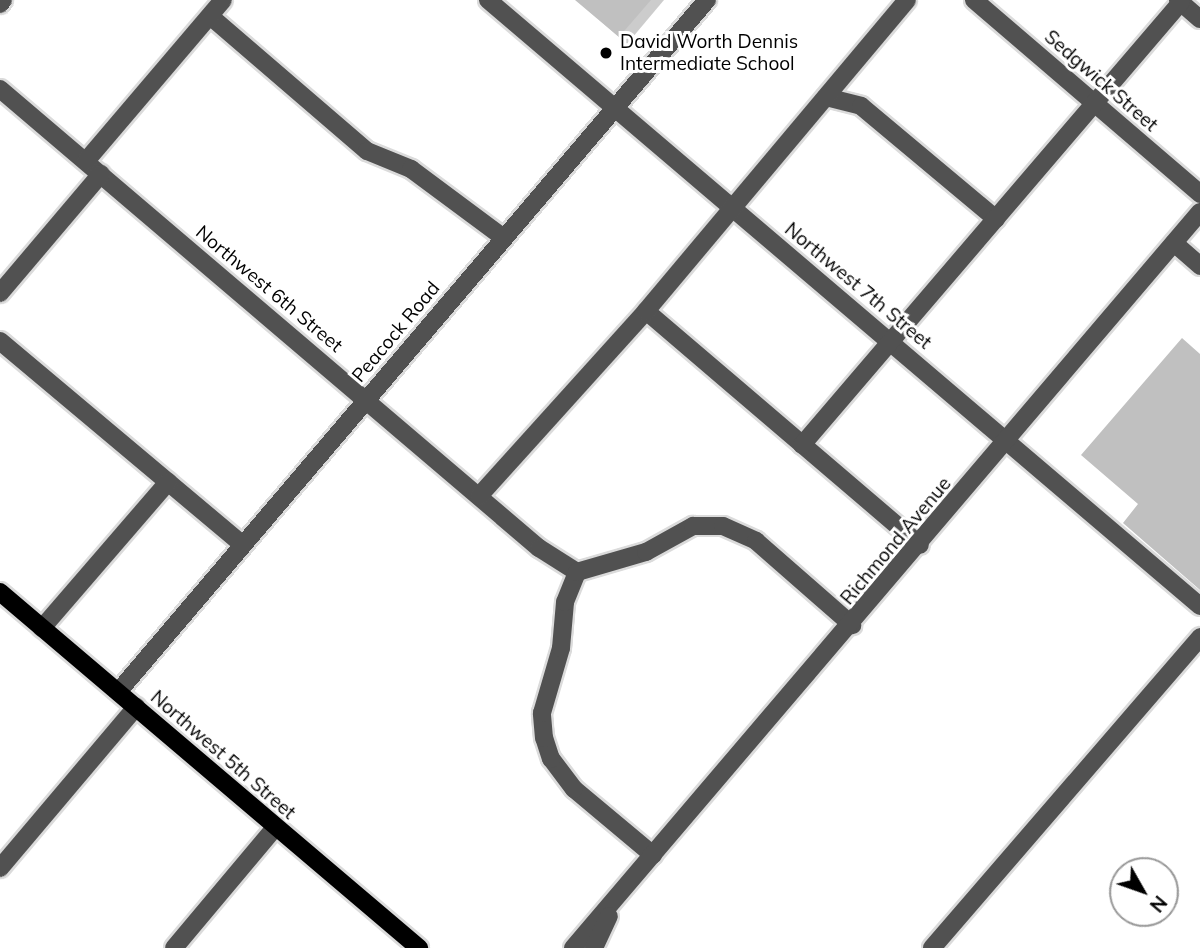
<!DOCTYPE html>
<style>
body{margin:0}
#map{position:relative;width:1200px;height:948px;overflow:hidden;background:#fff;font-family:Mulish,sans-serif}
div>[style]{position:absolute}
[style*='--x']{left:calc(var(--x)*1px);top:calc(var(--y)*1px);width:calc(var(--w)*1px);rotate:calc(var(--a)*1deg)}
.shadow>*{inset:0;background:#0003}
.building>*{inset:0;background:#c0c0c0}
.roads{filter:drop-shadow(2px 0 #dbdbdb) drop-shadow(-2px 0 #dbdbdb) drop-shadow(0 2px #dbdbdb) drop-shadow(0 -2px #dbdbdb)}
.minor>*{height:18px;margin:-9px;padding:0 9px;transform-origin:9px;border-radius:9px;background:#515151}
.major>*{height:18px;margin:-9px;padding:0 9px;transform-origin:9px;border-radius:9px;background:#000}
.dots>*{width:19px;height:19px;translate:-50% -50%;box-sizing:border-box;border:4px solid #fff;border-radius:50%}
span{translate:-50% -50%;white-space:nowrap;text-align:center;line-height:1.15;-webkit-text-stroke:6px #fff;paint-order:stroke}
.poi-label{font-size:19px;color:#000}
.left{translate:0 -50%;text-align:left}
.street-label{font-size:19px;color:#000}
.north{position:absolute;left:1109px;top:857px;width:70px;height:70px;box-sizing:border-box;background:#fff;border:2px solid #999;border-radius:50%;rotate:130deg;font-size:19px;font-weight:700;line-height:28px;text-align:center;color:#000}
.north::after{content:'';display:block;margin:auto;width:24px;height:32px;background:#000;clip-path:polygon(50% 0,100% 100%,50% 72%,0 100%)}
</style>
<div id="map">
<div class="shadow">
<div style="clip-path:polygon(576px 0,664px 0,627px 44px)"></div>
</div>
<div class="building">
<div style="clip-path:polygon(575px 0,651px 0,619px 37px)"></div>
<div style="clip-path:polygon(1182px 338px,1200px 354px,1200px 590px,1123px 523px,1138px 504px,1081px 455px)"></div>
</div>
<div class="roads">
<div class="minor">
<div style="--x:488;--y:0;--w:935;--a:40.4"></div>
<div style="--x:974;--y:0;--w:298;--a:40.6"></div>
<div style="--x:1178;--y:0;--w:29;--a:41"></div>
<div style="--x:0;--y:4;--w:5;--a:-53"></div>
<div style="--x:210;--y:16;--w:207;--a:40.7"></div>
<div style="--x:367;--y:151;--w:48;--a:22.2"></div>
<div style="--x:411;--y:169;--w:116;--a:36.6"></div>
<div style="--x:0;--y:89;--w:708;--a:40.42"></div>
<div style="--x:539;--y:548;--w:45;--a:32.3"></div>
<div style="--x:826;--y:97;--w:36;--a:14"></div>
<div style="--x:861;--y:106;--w:176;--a:39.9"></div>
<div style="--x:86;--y:161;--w:211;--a:-49.6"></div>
<div style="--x:1174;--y:243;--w:35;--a:41"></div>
<div style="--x:0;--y:293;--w:156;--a:-49.7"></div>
<div style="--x:646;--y:311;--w:360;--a:40.5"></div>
<div style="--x:0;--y:341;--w:317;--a:40"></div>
<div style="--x:802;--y:445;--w:583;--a:-49.45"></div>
<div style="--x:479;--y:496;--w:249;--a:-47.9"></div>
<div style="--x:646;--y:311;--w:406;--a:-50"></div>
<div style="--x:42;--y:628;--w:193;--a:-49.2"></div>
<div style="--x:118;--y:692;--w:909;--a:-49.6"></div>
<div style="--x:653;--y:855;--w:103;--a:-140.1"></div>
<div style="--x:574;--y:789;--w:38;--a:-127"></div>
<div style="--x:551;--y:759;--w:22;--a:-108"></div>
<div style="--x:544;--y:738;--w:25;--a:-95"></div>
<div style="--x:542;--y:713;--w:68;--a:-73.7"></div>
<div style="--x:561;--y:648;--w:46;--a:-85"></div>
<div style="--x:565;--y:602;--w:32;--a:-68"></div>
<div style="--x:577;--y:572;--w:72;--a:-16.2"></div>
<div style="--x:646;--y:552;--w:54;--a:-29"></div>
<div style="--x:693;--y:526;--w:30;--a:0"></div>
<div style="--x:723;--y:526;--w:36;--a:24"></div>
<div style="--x:756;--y:541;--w:128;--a:41.2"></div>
<div style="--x:0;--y:868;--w:211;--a:-49.8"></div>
<div style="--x:174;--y:948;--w:155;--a:-50"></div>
<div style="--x:573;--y:948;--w:967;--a:-49.57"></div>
<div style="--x:594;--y:948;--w:35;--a:-65"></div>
<div style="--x:932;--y:948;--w:411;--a:-49.2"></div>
</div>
<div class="major">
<div style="--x:0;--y:592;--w:550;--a:40.35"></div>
</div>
</div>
<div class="dots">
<div style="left:606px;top:53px;background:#000"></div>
</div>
<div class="poi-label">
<span class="left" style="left:620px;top:53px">David Worth Dennis<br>Intermediate School</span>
</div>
<div class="street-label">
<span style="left:1101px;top:81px;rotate:41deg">Sedgwick Street</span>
<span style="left:858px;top:286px;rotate:40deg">Northwest 7th Street</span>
<span style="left:269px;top:289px;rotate:40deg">Northwest 6th Street</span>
<span style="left:396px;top:332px;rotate:-50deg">Peacock Road</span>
<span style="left:896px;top:541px;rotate:-50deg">Richmond Avenue</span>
<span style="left:223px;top:755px;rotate:41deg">Northwest 5th Street</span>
</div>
<div class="north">N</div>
</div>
